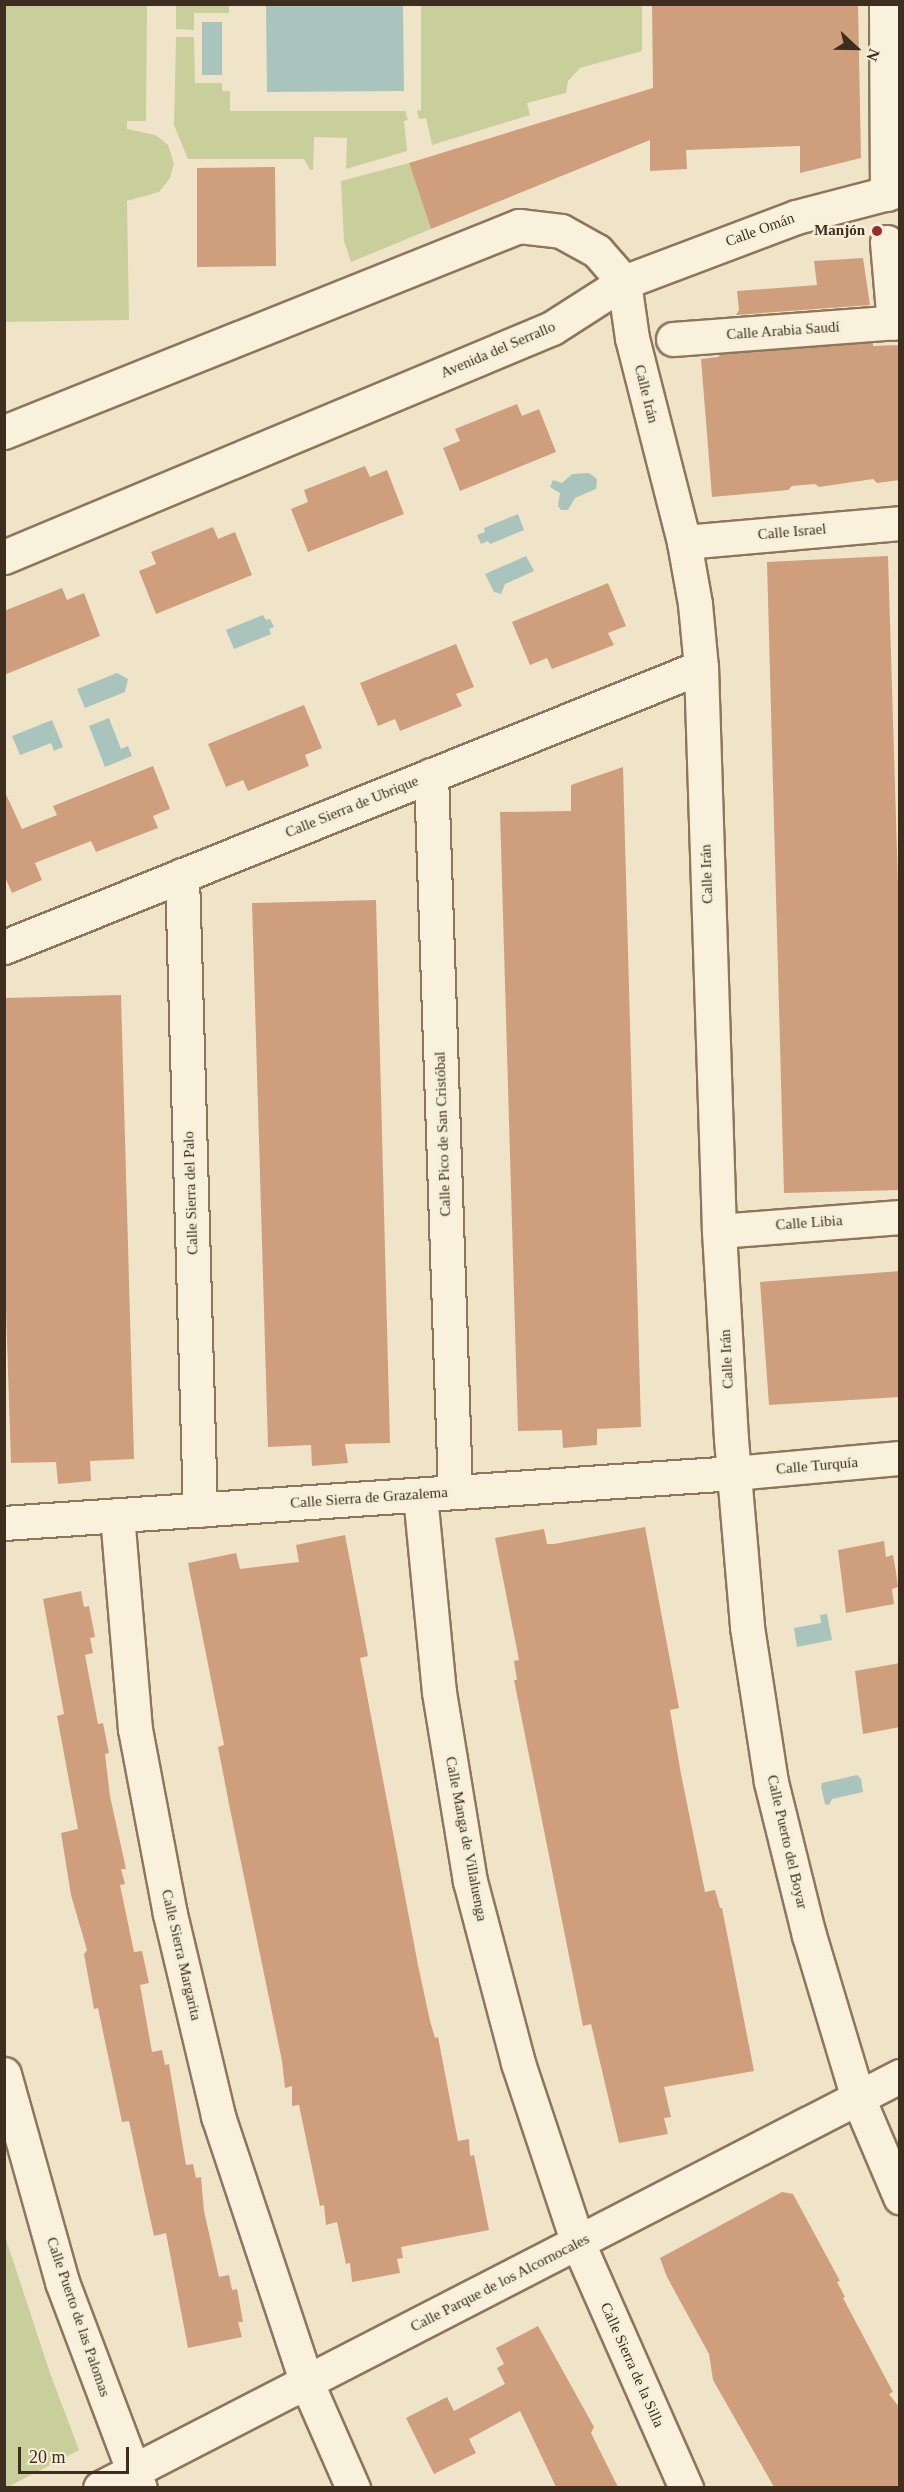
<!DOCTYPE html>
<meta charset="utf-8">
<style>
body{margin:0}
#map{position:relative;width:904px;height:2492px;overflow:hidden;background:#f0e4c8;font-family:"Times New Roman",serif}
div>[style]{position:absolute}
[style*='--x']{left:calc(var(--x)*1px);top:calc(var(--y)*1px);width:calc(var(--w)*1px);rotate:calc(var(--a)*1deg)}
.green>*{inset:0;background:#c9cf9b}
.water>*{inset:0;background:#a9c4bc}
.building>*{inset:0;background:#cf9f7d}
.roads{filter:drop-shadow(2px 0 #8d765c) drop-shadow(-2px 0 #8d765c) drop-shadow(0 2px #8d765c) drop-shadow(0 -2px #8d765c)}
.minor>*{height:33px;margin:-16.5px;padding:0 16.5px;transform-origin:16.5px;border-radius:16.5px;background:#faf1dc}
.dots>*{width:16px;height:16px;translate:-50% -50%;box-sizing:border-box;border:3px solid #f7eed8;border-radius:50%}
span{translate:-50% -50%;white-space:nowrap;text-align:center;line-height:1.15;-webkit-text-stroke:5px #f7eed8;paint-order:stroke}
.street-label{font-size:15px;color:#3d2e20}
.poi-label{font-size:15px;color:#3d2e20;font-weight:700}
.right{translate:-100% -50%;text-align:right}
.frame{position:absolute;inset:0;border:6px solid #3d2e20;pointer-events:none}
.north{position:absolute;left:826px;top:18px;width:60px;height:60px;-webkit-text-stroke:4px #f7eed8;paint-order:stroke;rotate:112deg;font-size:16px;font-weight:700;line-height:24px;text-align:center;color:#3d2e20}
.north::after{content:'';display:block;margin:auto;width:21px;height:27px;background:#3d2e20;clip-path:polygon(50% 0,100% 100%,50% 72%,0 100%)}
.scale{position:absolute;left:18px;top:2447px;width:111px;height:27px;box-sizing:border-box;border:3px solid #3d2e20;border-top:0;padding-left:8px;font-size:18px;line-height:21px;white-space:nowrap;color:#3d2e20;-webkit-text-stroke:4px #f7eed8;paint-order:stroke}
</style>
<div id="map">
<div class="green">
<div style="clip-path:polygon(4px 5px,147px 5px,146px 121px,127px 121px,127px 129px,155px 135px,162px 140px,168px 145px,174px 163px,170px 178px,159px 192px,127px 201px,129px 320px,5px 322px)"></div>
<div style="clip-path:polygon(176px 5px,229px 5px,229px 13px,194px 13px,194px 30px,176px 29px)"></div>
<div style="clip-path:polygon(421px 5px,642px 5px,642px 51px,580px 68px,568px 81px,566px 93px,527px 103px,530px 115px,432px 145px,426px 118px,419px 119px,417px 111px,421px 110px)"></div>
<div style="clip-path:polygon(176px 37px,194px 37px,195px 83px,222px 83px,222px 91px,230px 91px,230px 111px,405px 111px,408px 120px,404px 121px,407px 151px,346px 169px,347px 138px,314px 137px,313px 170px,310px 170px,304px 159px,188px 159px,174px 125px)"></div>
<div style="clip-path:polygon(409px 163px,431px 229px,351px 262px,344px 241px,341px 181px)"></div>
<div style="clip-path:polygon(4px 2233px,50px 2373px,79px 2450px,6px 2488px)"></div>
</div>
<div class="water">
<div style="clip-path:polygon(266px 5px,403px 5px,404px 91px,267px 92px)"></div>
<div style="clip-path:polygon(202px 22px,222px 22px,222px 75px,202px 75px)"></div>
<div style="clip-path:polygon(589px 473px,597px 479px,596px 489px,575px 498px,568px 510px,561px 510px,558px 506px,560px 493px,550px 487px,553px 480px,562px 483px,572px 474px)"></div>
<div style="clip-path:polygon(518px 514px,524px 530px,490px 544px,488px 541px,481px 544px,477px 535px,485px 532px,484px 528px)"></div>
<div style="clip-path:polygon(526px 556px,534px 571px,505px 584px,501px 594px,494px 592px,485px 574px)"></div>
<div style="clip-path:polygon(263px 615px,266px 620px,270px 619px,274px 627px,269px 629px,271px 634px,234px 649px,226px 630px)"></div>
<div style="clip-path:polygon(117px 673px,128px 679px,125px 692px,85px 708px,77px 689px)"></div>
<div style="clip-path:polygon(109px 718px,121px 749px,128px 746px,132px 756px,105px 767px,89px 726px)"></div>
<div style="clip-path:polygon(52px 720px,63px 747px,54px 751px,51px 743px,20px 755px,12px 736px)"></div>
<div style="clip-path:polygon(827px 1614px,832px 1640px,797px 1647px,794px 1628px,821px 1623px,820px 1615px)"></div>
<div style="clip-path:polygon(857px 1775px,861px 1779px,863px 1792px,832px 1799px,829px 1805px,825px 1804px,821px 1787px,822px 1783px)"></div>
</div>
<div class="building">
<div style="clip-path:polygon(652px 4px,858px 4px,861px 158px,800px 173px,800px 146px,686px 150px,687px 169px,650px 171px,650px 140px,431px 229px,409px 163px,653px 88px)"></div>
<div style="clip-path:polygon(275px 167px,276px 266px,197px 267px,197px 168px)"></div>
<div style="clip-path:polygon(863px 258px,870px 305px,736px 315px,739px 310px,737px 291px,817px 285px,814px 261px)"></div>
<div style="clip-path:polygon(873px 343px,873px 346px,900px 345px,900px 480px,877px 483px,873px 479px,819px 487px,815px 484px,803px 485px,792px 486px,788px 490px,712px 497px,701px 359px,718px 357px,721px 354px)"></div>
<div style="clip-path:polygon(517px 404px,522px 416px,539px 409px,556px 452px,460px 491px,443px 448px,460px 441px,455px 429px)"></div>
<div style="clip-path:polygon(365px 466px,370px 477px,387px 470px,404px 514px,308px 552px,291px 509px,308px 502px,304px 490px)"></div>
<div style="clip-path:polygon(213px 527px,218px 539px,235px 532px,252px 575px,156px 614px,139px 571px,156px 564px,151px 552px)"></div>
<div style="clip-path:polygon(888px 556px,900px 950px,900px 1190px,784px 1193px,767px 562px)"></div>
<div style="clip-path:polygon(608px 583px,626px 626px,608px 633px,614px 645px,552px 669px,547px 658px,530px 665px,512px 622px)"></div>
<div style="clip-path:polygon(62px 588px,67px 600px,84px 593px,100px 636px,4px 675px,4px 611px)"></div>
<div style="clip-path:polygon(456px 644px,474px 687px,456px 694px,462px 706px,400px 731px,395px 719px,378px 726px,360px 683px)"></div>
<div style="clip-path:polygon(304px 705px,322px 748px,305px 755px,309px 766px,248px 791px,243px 780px,226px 787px,208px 744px)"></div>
<div style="clip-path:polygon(153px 766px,170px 809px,153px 816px,158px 828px,96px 852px,91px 841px,35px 863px,42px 880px,12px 893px,4px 875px,4px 790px,22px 829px,57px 815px,53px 806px)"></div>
<div style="clip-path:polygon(623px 767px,641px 1427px,597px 1429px,597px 1445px,563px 1448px,562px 1430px,518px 1431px,500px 812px,571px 811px,571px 785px)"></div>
<div style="clip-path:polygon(376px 900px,390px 1443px,345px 1444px,348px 1463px,312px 1466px,311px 1445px,268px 1447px,252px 903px)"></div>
<div style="clip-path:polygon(121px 995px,134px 1459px,90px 1461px,91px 1481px,58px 1484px,56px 1462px,11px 1463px,4px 1248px,4px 998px)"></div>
<div style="clip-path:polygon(900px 1271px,900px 1397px,769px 1405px,760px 1282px)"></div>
<div style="clip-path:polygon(645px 1527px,679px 1708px,670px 1710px,681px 1774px,705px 1892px,715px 1890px,720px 1908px,722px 1908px,754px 2071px,664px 2087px,671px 2117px,664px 2118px,668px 2134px,619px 2143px,591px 2024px,583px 2026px,514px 1680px,517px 1680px,514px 1661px,519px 1660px,495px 1538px,544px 1529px,547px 1544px,554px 1544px)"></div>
<div style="clip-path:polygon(345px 1535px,368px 1656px,360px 1658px,418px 1965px,430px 2021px,435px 2038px,438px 2037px,458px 2141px,469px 2139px,470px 2156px,474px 2155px,489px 2230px,401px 2247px,403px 2258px,397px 2259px,400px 2273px,352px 2282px,350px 2263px,346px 2264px,337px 2222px,326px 2225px,324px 2205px,320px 2206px,299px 2105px,292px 2106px,292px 2086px,285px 2088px,282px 2061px,230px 1809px,218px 1747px,224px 1745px,188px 1563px,236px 1553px,240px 1569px,299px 1562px,296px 1545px)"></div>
<div style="clip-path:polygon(884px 1541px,886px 1557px,893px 1555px,896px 1572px,898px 1587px,892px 1589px,894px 1604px,846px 1613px,838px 1550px)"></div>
<div style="clip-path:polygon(81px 1591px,84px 1607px,89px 1606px,95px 1637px,90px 1638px,93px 1653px,85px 1655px,98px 1724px,103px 1723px,109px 1753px,105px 1754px,110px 1796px,126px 1869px,121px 1869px,125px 1884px,120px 1885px,134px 1952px,142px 1951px,149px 1983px,140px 1985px,152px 2052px,162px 2050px,165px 2065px,169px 2064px,186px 2165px,193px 2164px,196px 2178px,201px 2177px,204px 2211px,219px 2277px,229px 2275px,232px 2290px,237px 2289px,243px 2322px,238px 2322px,242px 2337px,188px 2348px,166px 2233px,154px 2236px,129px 2121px,122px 2122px,98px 2008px,94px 2009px,84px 1954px,87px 1950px,71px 1895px,61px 1833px,78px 1829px,57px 1716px,64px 1714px,43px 1599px)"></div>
<div style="clip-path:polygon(900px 1663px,900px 1727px,863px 1734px,855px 1671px)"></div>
<div style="clip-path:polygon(782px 2192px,793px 2194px,840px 2281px,837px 2282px,845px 2297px,843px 2298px,893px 2392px,889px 2394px,900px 2408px,900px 2487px,774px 2487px,713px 2380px,709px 2354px,667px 2277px,660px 2258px)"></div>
<div style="clip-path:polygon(538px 2326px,594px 2427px,591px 2433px,618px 2487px,556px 2487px,520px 2411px,469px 2439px,476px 2453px,434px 2474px,406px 2418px,447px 2397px,454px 2411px,505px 2384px,497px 2368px,504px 2364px,496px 2348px)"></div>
</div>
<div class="roads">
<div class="minor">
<div style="--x:886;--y:4;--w:190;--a:89.7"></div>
<div style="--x:887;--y:242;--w:81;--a:85.1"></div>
<div style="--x:624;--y:282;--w:57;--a:81.9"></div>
<div style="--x:632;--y:338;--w:211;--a:75.7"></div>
<div style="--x:684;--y:542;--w:63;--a:79.9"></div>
<div style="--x:695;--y:604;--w:63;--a:84.6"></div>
<div style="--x:701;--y:667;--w:564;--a:88.17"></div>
<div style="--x:719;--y:1231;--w:208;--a:86.7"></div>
<div style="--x:731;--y:1439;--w:189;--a:85.1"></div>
<div style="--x:747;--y:1627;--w:157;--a:81.2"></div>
<div style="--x:771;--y:1782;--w:158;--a:76.1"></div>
<div style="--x:809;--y:1935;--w:170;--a:73.3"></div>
<div style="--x:858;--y:2098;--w:108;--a:67"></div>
<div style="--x:673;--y:339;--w:228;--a:-4.3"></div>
<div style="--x:4;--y:432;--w:555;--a:-21.8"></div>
<div style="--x:519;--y:226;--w:42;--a:6.8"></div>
<div style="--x:561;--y:231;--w:41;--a:29.1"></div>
<div style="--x:597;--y:251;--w:41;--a:48.9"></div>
<div style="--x:684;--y:542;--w:217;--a:-5"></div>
<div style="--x:4;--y:557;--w:594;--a:-22.68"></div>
<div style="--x:552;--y:328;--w:85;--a:-32.6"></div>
<div style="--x:624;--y:282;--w:184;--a:-20.7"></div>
<div style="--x:796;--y:217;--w:107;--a:-14.6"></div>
<div style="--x:431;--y:775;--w:717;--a:88.08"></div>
<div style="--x:182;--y:875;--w:635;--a:88.38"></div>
<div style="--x:4;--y:947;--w:751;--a:-21.89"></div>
<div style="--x:719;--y:1231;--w:182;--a:-4.4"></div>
<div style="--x:420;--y:1495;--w:198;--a:84.5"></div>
<div style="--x:439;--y:1692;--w:192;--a:80.7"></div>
<div style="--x:470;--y:1881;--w:188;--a:75.2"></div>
<div style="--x:518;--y:2063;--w:190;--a:71.6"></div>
<div style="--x:578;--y:2243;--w:268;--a:66.2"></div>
<div style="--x:117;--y:1515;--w:215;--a:85.2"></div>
<div style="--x:135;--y:1729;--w:188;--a:79.3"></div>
<div style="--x:170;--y:1914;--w:208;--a:76.6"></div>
<div style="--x:218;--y:2116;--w:279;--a:71.6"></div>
<div style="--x:306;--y:2381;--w:117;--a:66.3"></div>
<div style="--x:4;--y:1523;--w:732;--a:-3.92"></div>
<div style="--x:734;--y:1473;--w:167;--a:-5.2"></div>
<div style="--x:4;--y:2074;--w:216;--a:74.4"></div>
<div style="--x:62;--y:2282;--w:220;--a:69.3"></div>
<div style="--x:100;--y:2488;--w:900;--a:-27.25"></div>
</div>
</div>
<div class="dots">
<div style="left:877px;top:231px;background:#9e2a2b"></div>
</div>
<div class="street-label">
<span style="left:760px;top:230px;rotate:-20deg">Calle Omán</span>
<span style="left:783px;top:331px;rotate:-4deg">Calle Arabia Saudí</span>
<span style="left:498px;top:350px;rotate:-23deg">Avenida del Serrallo</span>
<span style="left:646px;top:394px;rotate:76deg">Calle Irán</span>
<span style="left:792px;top:532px;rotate:-5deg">Calle Israel</span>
<span style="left:352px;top:807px;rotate:-22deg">Calle Sierra de Ubrique</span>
<span style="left:707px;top:874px;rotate:-92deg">Calle Irán</span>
<span style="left:443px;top:1134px;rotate:-92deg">Calle Pico de San Cristóbal</span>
<span style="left:191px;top:1193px;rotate:-92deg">Calle Sierra del Palo</span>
<span style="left:809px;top:1223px;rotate:-4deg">Calle Libia</span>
<span style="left:727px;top:1359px;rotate:-93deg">Calle Irán</span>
<span style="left:817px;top:1466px;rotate:-5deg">Calle Turquía</span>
<span style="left:369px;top:1498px;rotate:-4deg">Calle Sierra de Grazalema</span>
<span style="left:466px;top:1839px;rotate:79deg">Calle Manga de Villaluenga</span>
<span style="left:787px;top:1842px;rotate:77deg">Calle Puerto del Boyar</span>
<span style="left:181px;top:1955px;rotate:77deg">Calle Sierra Margarita</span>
<span style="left:500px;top:2283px;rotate:-27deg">Calle Parque de los Alcornocales</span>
<span style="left:78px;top:2317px;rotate:71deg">Calle Puerto de las Palomas</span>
<span style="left:632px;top:2365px;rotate:66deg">Calle Sierra de la Silla</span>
</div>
<div class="poi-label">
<span class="right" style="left:865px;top:231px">Manjón</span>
</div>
<div class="frame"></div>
<div class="north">N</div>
<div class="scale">20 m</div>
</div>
